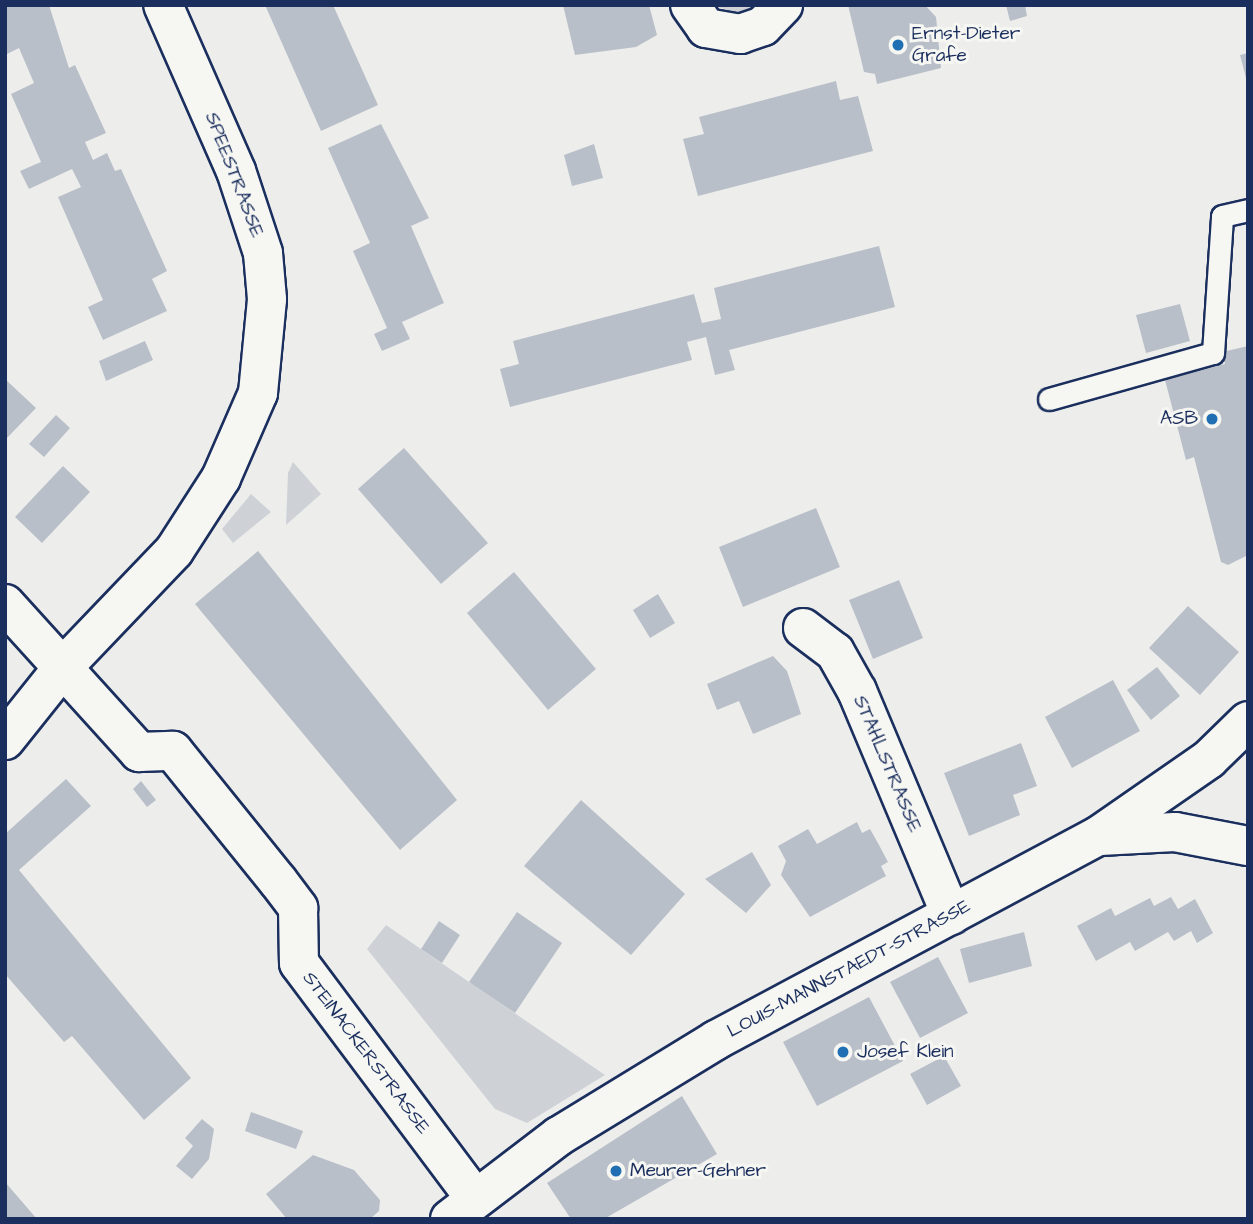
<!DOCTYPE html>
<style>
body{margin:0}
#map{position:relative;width:1253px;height:1224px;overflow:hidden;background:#edeeec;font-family:"Architects Daughter",sans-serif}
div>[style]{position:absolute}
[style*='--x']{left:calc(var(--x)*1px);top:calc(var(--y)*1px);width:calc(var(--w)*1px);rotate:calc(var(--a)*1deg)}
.green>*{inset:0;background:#ced2d7}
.building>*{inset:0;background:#b9bfc8}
.roads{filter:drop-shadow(2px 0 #1b2f5e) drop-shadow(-2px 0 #1b2f5e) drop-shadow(0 2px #1b2f5e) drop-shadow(0 -2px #1b2f5e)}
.lane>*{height:21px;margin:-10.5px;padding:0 10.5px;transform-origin:10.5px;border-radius:10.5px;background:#f6f6f2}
.street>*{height:38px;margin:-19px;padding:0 19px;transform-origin:19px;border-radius:19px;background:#f6f6f2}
.dots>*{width:19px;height:19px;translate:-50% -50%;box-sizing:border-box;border:4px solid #f6f6f2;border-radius:50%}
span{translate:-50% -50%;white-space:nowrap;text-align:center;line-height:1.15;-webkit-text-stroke:6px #f6f6f2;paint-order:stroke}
.poi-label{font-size:19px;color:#1b2f5e}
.left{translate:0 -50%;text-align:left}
.right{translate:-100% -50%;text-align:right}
.street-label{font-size:19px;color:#1b2f5e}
.frame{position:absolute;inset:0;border:7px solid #1b2f5e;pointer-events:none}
</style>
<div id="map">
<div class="green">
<div style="clip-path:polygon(712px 5px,757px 5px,741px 14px)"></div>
<div style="clip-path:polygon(293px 462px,321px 494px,286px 525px,288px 473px)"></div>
<div style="clip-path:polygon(251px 494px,271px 512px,233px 543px,222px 529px)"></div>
<div style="clip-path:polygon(386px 925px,605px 1075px,527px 1123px,495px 1109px,367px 949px)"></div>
</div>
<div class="building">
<div style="clip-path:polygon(5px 5px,49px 5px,69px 68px,75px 65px,106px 133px,85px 142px,93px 160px,107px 153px,115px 171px,121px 169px,167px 271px,152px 279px,167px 311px,103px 340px,88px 307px,103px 300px,58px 197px,81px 187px,72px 169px,29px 189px,20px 171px,41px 162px,11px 94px,34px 83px,19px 48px,5px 55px)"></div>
<div style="clip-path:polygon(265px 5px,333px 5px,378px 105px,321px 131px)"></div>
<div style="clip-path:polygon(563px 5px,649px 5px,657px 35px,636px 47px,575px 55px)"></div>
<div style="clip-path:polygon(848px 5px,925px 5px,936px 17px,941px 68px,877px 84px,875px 74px,864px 72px)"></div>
<div style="clip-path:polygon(1006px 5px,1025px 5px,1027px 16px,1010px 21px)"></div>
<div style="clip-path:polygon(1248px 53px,1248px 82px,1247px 82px,1240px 55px)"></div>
<div style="clip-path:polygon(836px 81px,840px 100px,858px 96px,873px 151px,698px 196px,683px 139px,704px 134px,699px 117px)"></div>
<div style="clip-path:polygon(381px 124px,429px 218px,411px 226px,444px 303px,402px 322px,410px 339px,382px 351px,374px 334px,387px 328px,353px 251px,370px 243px,328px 148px)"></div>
<div style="clip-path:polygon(594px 144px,603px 178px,572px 186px,564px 155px)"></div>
<div style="clip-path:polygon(879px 246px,895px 307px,729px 350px,735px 370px,715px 375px,706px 337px,687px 342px,692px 360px,510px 407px,500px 369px,519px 364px,513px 341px,694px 294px,702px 323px,721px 319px,714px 288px)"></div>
<div style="clip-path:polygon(1180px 304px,1190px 341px,1146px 353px,1136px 315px)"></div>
<div style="clip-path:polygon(145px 341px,153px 360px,106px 381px,99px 361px)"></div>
<div style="clip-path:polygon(1248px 346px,1248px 555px,1228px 565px,1221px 562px,1194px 457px,1186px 460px,1165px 380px,1225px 364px,1222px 352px)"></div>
<div style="clip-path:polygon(5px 379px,36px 408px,5px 440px)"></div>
<div style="clip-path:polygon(56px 415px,70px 428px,44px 457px,29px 444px)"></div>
<div style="clip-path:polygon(404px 448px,488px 543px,441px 584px,358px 489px)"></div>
<div style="clip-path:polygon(63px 466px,90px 492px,42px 543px,15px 517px)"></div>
<div style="clip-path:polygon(816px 508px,840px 567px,743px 607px,719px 547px)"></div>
<div style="clip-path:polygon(258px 551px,457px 800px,400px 850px,195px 604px)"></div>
<div style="clip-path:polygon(514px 572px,596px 669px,548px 710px,467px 613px)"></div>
<div style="clip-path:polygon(899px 580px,923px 638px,873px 659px,849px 600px)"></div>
<div style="clip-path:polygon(658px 594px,675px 623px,650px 638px,633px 610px)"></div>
<div style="clip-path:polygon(1188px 606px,1239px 652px,1200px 695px,1149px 648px)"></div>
<div style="clip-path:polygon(773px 656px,787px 671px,801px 714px,753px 734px,739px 701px,717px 710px,707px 684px)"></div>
<div style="clip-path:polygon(1157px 667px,1180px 696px,1151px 720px,1127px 690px)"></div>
<div style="clip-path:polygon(1113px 680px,1140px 731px,1072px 768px,1045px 717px)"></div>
<div style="clip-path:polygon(1021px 743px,1037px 786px,1013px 795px,1020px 815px,969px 836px,944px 773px)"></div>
<div style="clip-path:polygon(66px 779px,91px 806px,19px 870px,191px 1078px,144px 1120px,72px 1036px,64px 1042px,5px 974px,5px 834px)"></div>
<div style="clip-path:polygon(141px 781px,156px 800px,147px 807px,133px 789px)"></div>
<div style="clip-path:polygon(581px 800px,685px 894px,631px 955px,524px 866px)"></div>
<div style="clip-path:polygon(857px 822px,862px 833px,870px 829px,879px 845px,888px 862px,881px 866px,886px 876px,810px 917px,781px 875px,786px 861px,778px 846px,808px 829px,817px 844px)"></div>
<div style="clip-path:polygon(752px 852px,771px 885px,746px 913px,705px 879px)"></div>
<div style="clip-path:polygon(1171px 897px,1178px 909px,1195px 899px,1213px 933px,1197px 943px,1191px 931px,1174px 941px,1168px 932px,1135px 951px,1130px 942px,1096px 961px,1077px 926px,1111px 908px,1115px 916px,1150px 898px,1154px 906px)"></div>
<div style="clip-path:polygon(517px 912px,562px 943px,515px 1013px,469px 982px)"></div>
<div style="clip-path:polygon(439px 921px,460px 935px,442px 963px,421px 949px)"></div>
<div style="clip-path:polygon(1024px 932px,1032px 966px,969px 983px,960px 949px)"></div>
<div style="clip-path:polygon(938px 957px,968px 1013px,920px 1038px,890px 982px)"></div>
<div style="clip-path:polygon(869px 997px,903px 1061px,817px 1106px,783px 1042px)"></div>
<div style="clip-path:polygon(944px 1056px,961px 1086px,927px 1105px,910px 1074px)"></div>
<div style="clip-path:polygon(682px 1096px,717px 1154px,604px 1219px,571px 1219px,547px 1183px)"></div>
<div style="clip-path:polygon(251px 1112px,303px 1131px,296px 1149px,245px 1131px)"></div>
<div style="clip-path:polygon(202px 1119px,214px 1129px,209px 1159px,192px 1179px,176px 1166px,193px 1146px,185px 1138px)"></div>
<div style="clip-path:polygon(313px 1155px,354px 1170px,380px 1200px,379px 1211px,370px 1219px,287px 1219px,266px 1194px)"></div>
<div style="clip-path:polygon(5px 1182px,37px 1219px,5px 1219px)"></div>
</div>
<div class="roads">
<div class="lane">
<div style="--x:1049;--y:399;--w:170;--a:-15.7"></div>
<div style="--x:1213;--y:353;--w:137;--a:-86.2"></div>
<div style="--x:1222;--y:216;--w:27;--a:-13"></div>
</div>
<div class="street">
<div style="--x:690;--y:5;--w:28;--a:55"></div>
<div style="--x:706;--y:28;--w:35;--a:10"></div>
<div style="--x:740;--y:34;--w:24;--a:-19"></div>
<div style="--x:763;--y:26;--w:29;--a:-46"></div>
<div style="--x:5;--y:604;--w:200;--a:47.8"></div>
<div style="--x:139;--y:752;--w:34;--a:-2"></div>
<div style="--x:173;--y:751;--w:167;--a:51.1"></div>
<div style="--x:278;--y:881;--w:34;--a:53"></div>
<div style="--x:298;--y:908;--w:55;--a:89"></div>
<div style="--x:299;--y:963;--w:294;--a:53.2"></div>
<div style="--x:803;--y:628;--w:40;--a:37"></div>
<div style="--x:835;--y:652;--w:45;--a:60.6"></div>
<div style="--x:857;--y:691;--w:243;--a:67.2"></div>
<div style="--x:5;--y:740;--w:95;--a:-51.4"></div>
<div style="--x:64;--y:666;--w:159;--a:-46.3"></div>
<div style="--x:174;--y:551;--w:87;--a:-57.2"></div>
<div style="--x:221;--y:478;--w:93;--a:-66.5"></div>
<div style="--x:258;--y:393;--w:94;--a:-84.5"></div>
<div style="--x:267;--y:299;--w:46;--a:-95"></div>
<div style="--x:263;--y:253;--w:86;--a:-108.2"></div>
<div style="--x:236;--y:171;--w:181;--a:-113.7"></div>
<div style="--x:1100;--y:836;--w:75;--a:-3.1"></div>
<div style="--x:1175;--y:832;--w:74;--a:10.9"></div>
<div style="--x:450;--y:1219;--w:137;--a:-37.3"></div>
<div style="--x:559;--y:1136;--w:184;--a:-31.4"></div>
<div style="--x:716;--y:1040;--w:433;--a:-28.1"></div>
<div style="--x:1098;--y:836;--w:135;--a:-34.7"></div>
<div style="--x:1209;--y:759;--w:54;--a:-44.3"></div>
</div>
</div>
<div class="dots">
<div style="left:898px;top:45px;background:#1f6fb2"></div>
<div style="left:1212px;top:419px;background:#1f6fb2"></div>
<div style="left:843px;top:1052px;background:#1f6fb2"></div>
<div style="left:616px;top:1171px;background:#1f6fb2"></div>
</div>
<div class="poi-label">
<span class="left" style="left:912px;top:45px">Ernst-Dieter<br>Grafe</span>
<span class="right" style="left:1198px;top:419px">ASB</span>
<span class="left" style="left:857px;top:1052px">Josef Klein</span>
<span class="left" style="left:630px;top:1171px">Meurer-Gehner</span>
</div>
<div class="street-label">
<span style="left:234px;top:175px;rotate:69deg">SPEESTRASSE</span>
<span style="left:887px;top:764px;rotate:67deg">STAHLSTRASSE</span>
<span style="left:849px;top:969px;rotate:-28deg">LOUIS-MANNSTAEDT-STRASSE</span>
<span style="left:366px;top:1053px;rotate:53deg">STEINACKERSTRASSE</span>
</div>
<div class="frame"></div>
</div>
